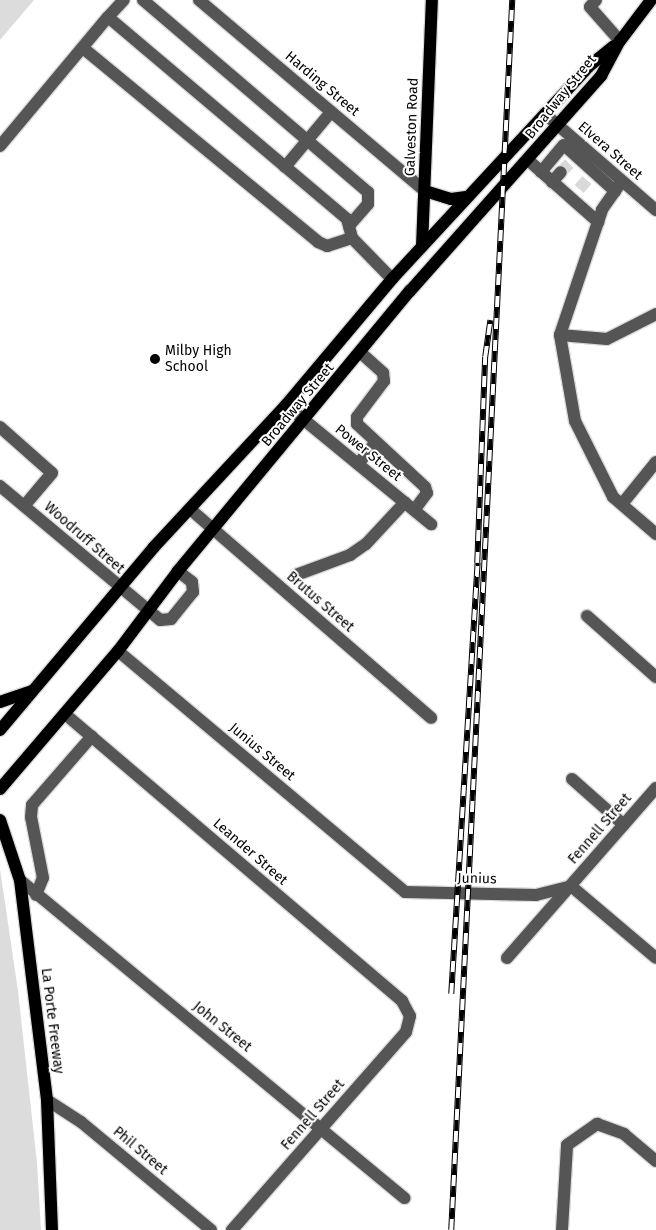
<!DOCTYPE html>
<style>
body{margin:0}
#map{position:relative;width:656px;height:1230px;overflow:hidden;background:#fff;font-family:"Fira Sans",sans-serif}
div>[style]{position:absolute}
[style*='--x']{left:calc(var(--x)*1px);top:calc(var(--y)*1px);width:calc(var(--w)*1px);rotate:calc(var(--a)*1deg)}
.green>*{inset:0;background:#dcdcdc}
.minor-tunnel>*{height:12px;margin-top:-6px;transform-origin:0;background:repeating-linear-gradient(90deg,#d9d9d9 0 12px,transparent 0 18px)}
.roads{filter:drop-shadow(1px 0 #dbdbdb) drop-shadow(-1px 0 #dbdbdb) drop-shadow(0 1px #dbdbdb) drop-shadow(0 -1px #dbdbdb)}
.minor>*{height:12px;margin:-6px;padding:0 6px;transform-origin:6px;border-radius:6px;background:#555}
.major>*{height:12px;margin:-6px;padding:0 6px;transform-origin:6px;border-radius:6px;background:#000}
.rail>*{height:5.5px;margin-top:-2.75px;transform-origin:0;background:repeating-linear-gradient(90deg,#fff 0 11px,#000 0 22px);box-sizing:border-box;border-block:1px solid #000}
.dots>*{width:14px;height:14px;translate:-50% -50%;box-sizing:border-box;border:2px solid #fff;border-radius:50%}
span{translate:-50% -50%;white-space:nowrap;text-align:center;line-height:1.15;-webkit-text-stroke:4px #fff;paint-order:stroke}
.street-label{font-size:14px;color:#000}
.poi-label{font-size:14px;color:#000}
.left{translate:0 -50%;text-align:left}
</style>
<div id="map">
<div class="green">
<div style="clip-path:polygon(0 0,34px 0,0 40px)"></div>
<div style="clip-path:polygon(0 869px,18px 991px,37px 1163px,41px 1230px,0 1230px)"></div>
</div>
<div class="minor-tunnel">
<div style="--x:561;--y:172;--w:13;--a:-45"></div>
<div style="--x:579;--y:189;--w:12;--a:-48"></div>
</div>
<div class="roads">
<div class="minor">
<div style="--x:143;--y:0;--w:296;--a:40.5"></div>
<div style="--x:368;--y:192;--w:12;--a:90"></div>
<div style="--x:368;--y:204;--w:29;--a:131"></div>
<div style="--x:199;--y:0;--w:296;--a:40.2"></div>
<div style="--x:596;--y:0;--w:9;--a:131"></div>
<div style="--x:590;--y:7;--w:45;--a:48.6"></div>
<div style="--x:108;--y:17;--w:23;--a:-47"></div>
<div style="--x:83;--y:48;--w:305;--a:39.5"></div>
<div style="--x:318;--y:242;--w:10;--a:24"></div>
<div style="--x:327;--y:246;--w:26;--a:-18"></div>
<div style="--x:545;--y:114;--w:147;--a:40.9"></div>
<div style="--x:0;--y:146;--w:168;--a:-50.1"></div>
<div style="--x:108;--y:17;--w:313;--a:40.2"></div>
<div style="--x:347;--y:219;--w:20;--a:75"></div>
<div style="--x:352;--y:238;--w:57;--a:45.7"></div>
<div style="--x:528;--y:160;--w:94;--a:41.5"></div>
<div style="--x:285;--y:167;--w:72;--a:-50.1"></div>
<div style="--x:541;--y:172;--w:35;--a:-50"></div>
<div style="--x:564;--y:145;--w:69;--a:42"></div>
<div style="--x:622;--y:181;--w:35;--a:125"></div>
<div style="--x:602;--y:210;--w:132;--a:108.6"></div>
<div style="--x:560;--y:335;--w:87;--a:80.1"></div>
<div style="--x:575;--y:421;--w:85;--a:63.4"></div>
<div style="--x:613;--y:497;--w:57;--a:40.7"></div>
<div style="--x:552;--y:182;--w:13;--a:-48"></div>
<div style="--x:560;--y:335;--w:47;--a:4.9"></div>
<div style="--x:607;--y:339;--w:55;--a:-27"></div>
<div style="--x:361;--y:353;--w:30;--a:42"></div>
<div style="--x:383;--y:373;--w:8;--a:83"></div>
<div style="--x:384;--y:381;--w:45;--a:126.9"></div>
<div style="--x:357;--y:417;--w:7;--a:90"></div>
<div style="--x:357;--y:424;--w:93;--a:42.8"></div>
<div style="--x:425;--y:487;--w:6;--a:72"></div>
<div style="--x:427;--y:493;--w:21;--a:127"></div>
<div style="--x:286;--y:405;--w:188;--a:39.4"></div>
<div style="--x:0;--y:427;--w:69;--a:41.5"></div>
<div style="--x:52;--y:473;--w:43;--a:130.3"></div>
<div style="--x:358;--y:464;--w:28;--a:-51"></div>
<div style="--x:0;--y:486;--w:209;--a:39.9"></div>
<div style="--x:160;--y:620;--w:11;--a:-5"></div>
<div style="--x:171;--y:619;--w:35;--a:-51"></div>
<div style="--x:193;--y:592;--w:10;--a:-96"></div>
<div style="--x:192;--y:582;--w:18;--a:-142"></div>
<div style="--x:622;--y:504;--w:54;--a:-51"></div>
<div style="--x:190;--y:509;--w:319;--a:40.9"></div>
<div style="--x:296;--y:575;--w:58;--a:-20.3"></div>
<div style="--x:350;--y:555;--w:19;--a:-35"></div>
<div style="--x:366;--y:544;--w:57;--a:-47.1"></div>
<div style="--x:587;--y:616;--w:92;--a:41.5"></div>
<div style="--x:118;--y:651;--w:375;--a:40"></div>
<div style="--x:405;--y:892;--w:131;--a:1.3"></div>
<div style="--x:536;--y:895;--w:36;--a:-14"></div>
<div style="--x:571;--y:886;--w:111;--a:40.3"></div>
<div style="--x:65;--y:714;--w:443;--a:40.4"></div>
<div style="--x:402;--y:1001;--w:17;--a:62"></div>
<div style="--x:410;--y:1016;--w:16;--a:104"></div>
<div style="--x:406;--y:1032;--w:264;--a:131.3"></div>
<div style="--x:572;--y:779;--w:69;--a:41.5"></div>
<div style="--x:20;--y:880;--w:499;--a:39.6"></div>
<div style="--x:36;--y:895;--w:18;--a:-68"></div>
<div style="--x:43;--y:878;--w:62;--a:-101.1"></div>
<div style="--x:31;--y:817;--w:12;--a:-85"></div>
<div style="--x:32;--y:805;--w:91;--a:-49"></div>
<div style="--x:507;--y:958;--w:226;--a:-48.8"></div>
<div style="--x:47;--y:1100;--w:40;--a:32.9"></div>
<div style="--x:81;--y:1122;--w:169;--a:39.7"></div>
<div style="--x:562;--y:1230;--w:85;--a:-86.6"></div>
<div style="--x:567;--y:1145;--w:37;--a:-35"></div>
<div style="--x:597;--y:1124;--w:29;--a:20"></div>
<div style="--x:624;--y:1134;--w:42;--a:40.2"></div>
</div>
<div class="major">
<div style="--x:425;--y:191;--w:27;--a:17"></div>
<div style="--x:451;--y:199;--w:15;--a:-8"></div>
<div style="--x:422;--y:246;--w:246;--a:-87.7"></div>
<div style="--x:0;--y:702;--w:34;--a:-19"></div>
<div style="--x:0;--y:730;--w:239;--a:-49.9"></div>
<div style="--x:154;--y:547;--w:194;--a:-47.1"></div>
<div style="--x:286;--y:405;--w:165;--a:-49.9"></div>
<div style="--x:392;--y:279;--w:289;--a:-47.2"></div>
<div style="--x:588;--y:67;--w:33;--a:-39"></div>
<div style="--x:0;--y:789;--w:182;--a:-49.5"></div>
<div style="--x:118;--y:651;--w:100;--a:-53.1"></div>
<div style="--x:178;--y:571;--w:364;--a:-50.4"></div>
<div style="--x:410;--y:291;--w:288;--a:-48.4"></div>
<div style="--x:601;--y:76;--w:40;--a:-62"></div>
<div style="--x:620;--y:41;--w:51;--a:-52.9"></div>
<div style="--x:0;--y:820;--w:63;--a:71.6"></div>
<div style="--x:20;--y:880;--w:222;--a:83"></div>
<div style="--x:47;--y:1100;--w:130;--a:87.8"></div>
</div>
</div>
<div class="rail">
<div style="--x:451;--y:994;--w:432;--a:-86.5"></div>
<div style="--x:477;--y:563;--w:206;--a:-87.8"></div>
<div style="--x:485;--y:357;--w:37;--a:-82"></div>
<div style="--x:451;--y:1230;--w:1232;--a:-87.16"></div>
</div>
<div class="dots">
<div style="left:155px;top:359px;background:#000"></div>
</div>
<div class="street-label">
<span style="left:322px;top:84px;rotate:40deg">Harding Street</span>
<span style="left:561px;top:97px;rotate:-51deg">Broadway Street</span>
<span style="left:412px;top:127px;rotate:-88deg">Galveston Road</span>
<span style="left:610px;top:151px;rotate:41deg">Elvera Street</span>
<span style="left:298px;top:405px;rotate:-50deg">Broadway Street</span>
<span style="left:368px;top:453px;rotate:39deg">Power Street</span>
<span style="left:84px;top:538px;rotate:41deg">Woodruff Street</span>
<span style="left:320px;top:602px;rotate:41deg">Brutus Street</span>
<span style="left:262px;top:752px;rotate:40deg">Junius Street</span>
<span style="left:600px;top:829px;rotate:-49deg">Fennell Street</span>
<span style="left:250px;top:852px;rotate:41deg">Leander Street</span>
<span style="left:477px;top:879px;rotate:1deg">Junius</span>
<span style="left:52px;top:1021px;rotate:83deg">La Porte Freeway</span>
<span style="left:222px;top:1027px;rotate:39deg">John Street</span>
<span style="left:313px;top:1115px;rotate:-49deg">Fennell Street</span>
<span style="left:140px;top:1151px;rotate:40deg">Phil Street</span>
</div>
<div class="poi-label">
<span class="left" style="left:165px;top:359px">Milby High<br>School</span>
</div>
</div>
